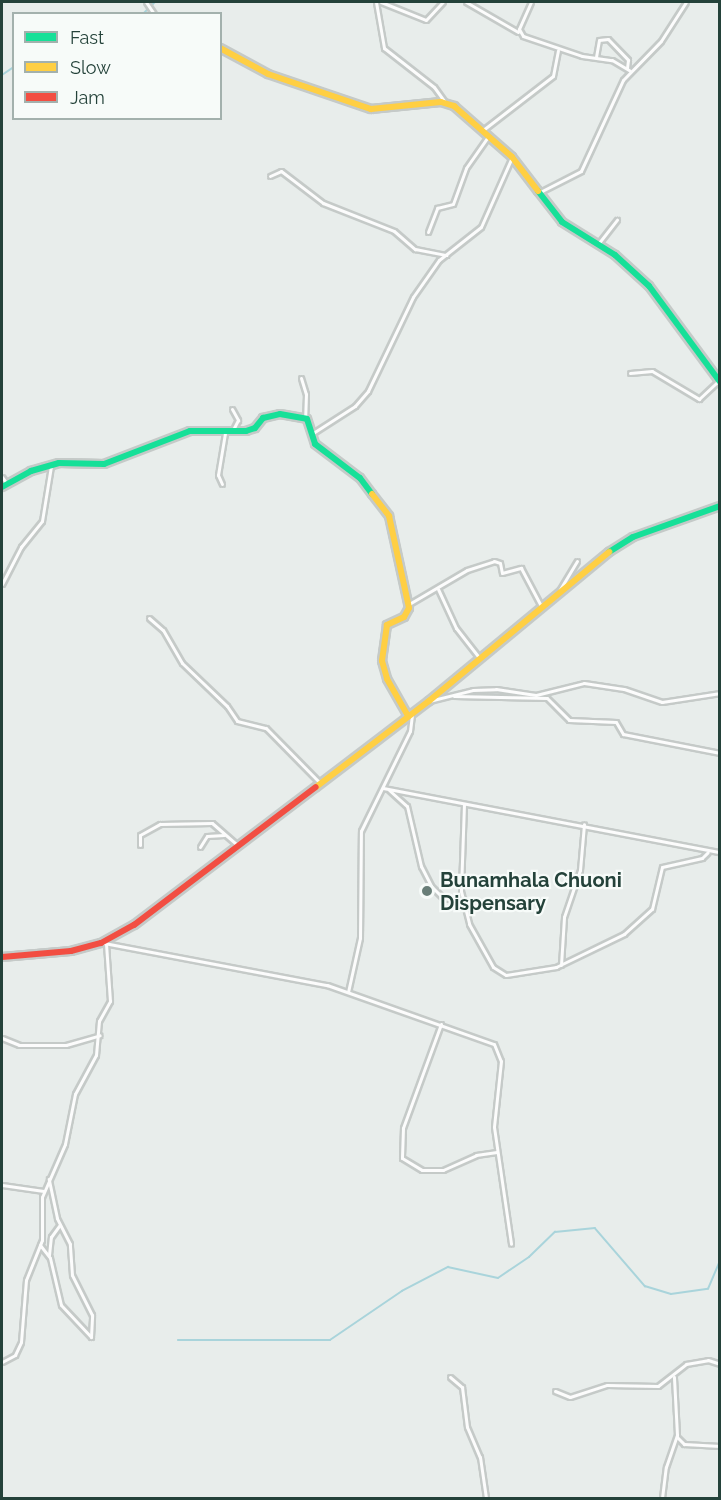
<!DOCTYPE html>
<style>
body{margin:0}
#map{position:relative;width:721px;height:1500px;overflow:hidden;background:#e8edeb;font-family:Raleway,sans-serif}
div>[style]{position:absolute}
[style*='--x']{left:calc(var(--x)*1px);top:calc(var(--y)*1px);width:calc(var(--w)*1px);rotate:calc(var(--a)*1deg)}
.stream>*{height:1.5px;margin:-0.75px;padding:0 0.75px;transform-origin:0.75px;border-radius:0.75px;background:#a9d4db}
.roads{filter:drop-shadow(2px 0 #c5cac8) drop-shadow(-2px 0 #c5cac8) drop-shadow(0 2px #c5cac8) drop-shadow(0 -2px #c5cac8)}
.street>*{height:3px;margin:-1.5px;padding:0 1.5px;transform-origin:1.5px;border-radius:1.5px;background:#fcfcfc}
.fast>*{height:6px;margin:-3px;padding:0 3px;transform-origin:3px;border-radius:3px;background:#16e098}
.slow>*{height:6px;margin:-3px;padding:0 3px;transform-origin:3px;border-radius:3px;background:#ffcf43}
.jam>*{height:6px;margin:-3px;padding:0 3px;transform-origin:3px;border-radius:3px;background:#f24e42}
.dots>*{width:16px;height:16px;translate:-50% -50%;box-sizing:border-box;border:3px solid #f7fbf9;border-radius:50%}
span{translate:-50% -50%;white-space:nowrap;text-align:center;line-height:1.15;-webkit-text-stroke:4.5px #f7fbf9;paint-order:stroke}
.poi-label{font-size:20px;color:#24423a;font-weight:700}
.left{translate:0 -50%;text-align:left}
.frame{position:absolute;inset:0;border:3px solid #24423a;pointer-events:none}
.legend{position:absolute;left:12px;top:12px;width:210px;height:108px;box-sizing:border-box;background:#f7fbf9;border:2px solid #a3b1ad;margin:0;padding:8px 10px;list-style:none;font-size:18px;color:#24423a}
.legend li{display:flex;align-items:center;gap:12px;height:30px}
.legend b{width:30px;border:2px solid #a3b1ad}
</style>
<div id="map">
<div class="stream">
<div style="--x:143;--y:14;--w:17;--a:-45"></div>
<div style="--x:2;--y:75;--w:14;--a:-34"></div>
<div style="--x:178;--y:1340;--w:152;--a:0"></div>
<div style="--x:330;--y:1340;--w:87;--a:-34.2"></div>
<div style="--x:402;--y:1291;--w:52;--a:-27.6"></div>
<div style="--x:448;--y:1267;--w:51;--a:12.4"></div>
<div style="--x:498;--y:1278;--w:37;--a:-34"></div>
<div style="--x:529;--y:1257;--w:36;--a:-44"></div>
<div style="--x:555;--y:1232;--w:40;--a:-5.7"></div>
<div style="--x:595;--y:1228;--w:77;--a:49.2"></div>
<div style="--x:645;--y:1286;--w:27;--a:17"></div>
<div style="--x:671;--y:1294;--w:37;--a:-8"></div>
<div style="--x:708;--y:1289;--w:30;--a:-67"></div>
</div>
<div class="roads">
<div class="street">
<div style="--x:146;--y:2;--w:14;--a:56"></div>
<div style="--x:376;--y:2;--w:47;--a:80.1"></div>
<div style="--x:384;--y:48;--w:63;--a:38"></div>
<div style="--x:434;--y:87;--w:19;--a:54"></div>
<div style="--x:381;--y:2;--w:48;--a:21.8"></div>
<div style="--x:426;--y:20;--w:25;--a:-47"></div>
<div style="--x:466;--y:2;--w:60;--a:30"></div>
<div style="--x:531;--y:2;--w:30;--a:114"></div>
<div style="--x:519;--y:29;--w:8;--a:60"></div>
<div style="--x:523;--y:36;--w:62;--a:18.7"></div>
<div style="--x:582;--y:56;--w:30;--a:8"></div>
<div style="--x:612;--y:60;--w:21;--a:31"></div>
<div style="--x:596;--y:57;--w:17;--a:-80"></div>
<div style="--x:599;--y:40;--w:9;--a:-6"></div>
<div style="--x:608;--y:39;--w:29;--a:46"></div>
<div style="--x:628;--y:60;--w:8;--a:97"></div>
<div style="--x:483;--y:130;--w:88;--a:-37.6"></div>
<div style="--x:553;--y:76;--w:26;--a:-79"></div>
<div style="--x:270;--y:176;--w:12;--a:-24"></div>
<div style="--x:281;--y:171;--w:53;--a:37.3"></div>
<div style="--x:323;--y:203;--w:76;--a:21.5"></div>
<div style="--x:394;--y:231;--w:28;--a:41"></div>
<div style="--x:415;--y:249;--w:32;--a:11"></div>
<div style="--x:540;--y:192;--w:46;--a:-27.1"></div>
<div style="--x:581;--y:171;--w:100;--a:-65.2"></div>
<div style="--x:623;--y:80;--w:54;--a:-45.7"></div>
<div style="--x:661;--y:41;--w:46;--a:-57.3"></div>
<div style="--x:428;--y:232;--w:26;--a:-69"></div>
<div style="--x:437;--y:208;--w:16;--a:-14"></div>
<div style="--x:453;--y:204;--w:38;--a:-70"></div>
<div style="--x:466;--y:168;--w:39;--a:-55"></div>
<div style="--x:598;--y:244;--w:31;--a:-52"></div>
<div style="--x:630;--y:373;--w:22;--a:-5"></div>
<div style="--x:652;--y:371;--w:55;--a:30.8"></div>
<div style="--x:699;--y:399;--w:26;--a:-43"></div>
<div style="--x:301;--y:378;--w:17;--a:73"></div>
<div style="--x:306;--y:394;--w:24;--a:92"></div>
<div style="--x:232;--y:409;--w:13;--a:61"></div>
<div style="--x:238;--y:420;--w:11;--a:117"></div>
<div style="--x:313;--y:433;--w:50;--a:-32.7"></div>
<div style="--x:355;--y:406;--w:20;--a:-49"></div>
<div style="--x:368;--y:391;--w:104;--a:-64.4"></div>
<div style="--x:413;--y:297;--w:45;--a:-54.9"></div>
<div style="--x:439;--y:260;--w:53;--a:-38.2"></div>
<div style="--x:481;--y:227;--w:77;--a:-66.1"></div>
<div style="--x:2;--y:477;--w:9;--a:54"></div>
<div style="--x:222;--y:484;--w:10;--a:-114"></div>
<div style="--x:218;--y:475;--w:43;--a:-80.5"></div>
<div style="--x:2;--y:584;--w:42;--a:-62.8"></div>
<div style="--x:21;--y:547;--w:33;--a:-51"></div>
<div style="--x:42;--y:521;--w:56;--a:-80.7"></div>
<div style="--x:438;--y:589;--w:43;--a:65.2"></div>
<div style="--x:456;--y:628;--w:39;--a:52"></div>
<div style="--x:559;--y:591;--w:35;--a:-59"></div>
<div style="--x:409;--y:604;--w:67;--a:-30.4"></div>
<div style="--x:467;--y:570;--w:28;--a:-18"></div>
<div style="--x:494;--y:561;--w:6;--a:18"></div>
<div style="--x:500;--y:563;--w:10;--a:79"></div>
<div style="--x:502;--y:573;--w:20;--a:-15"></div>
<div style="--x:521;--y:568;--w:43;--a:62.2"></div>
<div style="--x:149;--y:618;--w:18;--a:41"></div>
<div style="--x:163;--y:630;--w:38;--a:60"></div>
<div style="--x:182;--y:663;--w:62;--a:43.7"></div>
<div style="--x:227;--y:706;--w:18;--a:56"></div>
<div style="--x:237;--y:721;--w:30;--a:14"></div>
<div style="--x:266;--y:728;--w:76;--a:45.5"></div>
<div style="--x:454;--y:696;--w:93;--a:1.2"></div>
<div style="--x:547;--y:698;--w:31;--a:45"></div>
<div style="--x:569;--y:720;--w:47;--a:2.4"></div>
<div style="--x:616;--y:722;--w:14;--a:60"></div>
<div style="--x:623;--y:734;--w:99;--a:11.1"></div>
<div style="--x:429;--y:701;--w:45;--a:-14"></div>
<div style="--x:473;--y:690;--w:23;--a:-2"></div>
<div style="--x:496;--y:689;--w:40;--a:8.5"></div>
<div style="--x:536;--y:695;--w:49;--a:-14"></div>
<div style="--x:584;--y:683;--w:40;--a:8.5"></div>
<div style="--x:624;--y:689;--w:40;--a:18.9"></div>
<div style="--x:662;--y:702;--w:59;--a:-8.8"></div>
<div style="--x:383;--y:788;--w:343;--a:10.8"></div>
<div style="--x:389;--y:790;--w:24;--a:42"></div>
<div style="--x:407;--y:806;--w:62;--a:76.9"></div>
<div style="--x:421;--y:866;--w:22;--a:63"></div>
<div style="--x:431;--y:886;--w:17;--a:45"></div>
<div style="--x:443;--y:898;--w:21;--a:8"></div>
<div style="--x:464;--y:804;--w:87;--a:92"></div>
<div style="--x:461;--y:891;--w:34;--a:76"></div>
<div style="--x:469;--y:924;--w:49;--a:60.8"></div>
<div style="--x:493;--y:967;--w:15;--a:32"></div>
<div style="--x:506;--y:975;--w:51;--a:-9.1"></div>
<div style="--x:556;--y:967;--w:76;--a:-25.9"></div>
<div style="--x:624;--y:934;--w:38;--a:-42"></div>
<div style="--x:652;--y:909;--w:43;--a:-76.6"></div>
<div style="--x:662;--y:867;--w:41;--a:-12.7"></div>
<div style="--x:702;--y:858;--w:8;--a:-45"></div>
<div style="--x:140;--y:845;--w:10;--a:-90"></div>
<div style="--x:140;--y:835;--w:23;--a:-29"></div>
<div style="--x:160;--y:824;--w:52;--a:-1.1"></div>
<div style="--x:212;--y:823;--w:33;--a:41"></div>
<div style="--x:200;--y:847;--w:13;--a:-58"></div>
<div style="--x:207;--y:836;--w:17;--a:-3"></div>
<div style="--x:104;--y:943;--w:227;--a:10.7"></div>
<div style="--x:327;--y:985;--w:177;--a:19.5"></div>
<div style="--x:494;--y:1044;--w:18;--a:68"></div>
<div style="--x:501;--y:1061;--w:66;--a:96.1"></div>
<div style="--x:494;--y:1127;--w:118;--a:81.7"></div>
<div style="--x:561;--y:965;--w:48;--a:-86.4"></div>
<div style="--x:564;--y:917;--w:50;--a:-71.2"></div>
<div style="--x:580;--y:870;--w:46;--a:-85"></div>
<div style="--x:348;--y:992;--w:55;--a:-77.5"></div>
<div style="--x:360;--y:938;--w:107;--a:-89.5"></div>
<div style="--x:361;--y:831;--w:111;--a:-63.9"></div>
<div style="--x:410;--y:731;--w:16;--a:-83"></div>
<div style="--x:441;--y:1024;--w:111;--a:110.1"></div>
<div style="--x:403;--y:1128;--w:30;--a:92"></div>
<div style="--x:402;--y:1158;--w:23;--a:31"></div>
<div style="--x:422;--y:1170;--w:21;--a:0"></div>
<div style="--x:443;--y:1170;--w:36;--a:-24"></div>
<div style="--x:476;--y:1155;--w:21;--a:-8"></div>
<div style="--x:2;--y:1038;--w:18;--a:22"></div>
<div style="--x:19;--y:1045;--w:47;--a:0"></div>
<div style="--x:66;--y:1045;--w:35;--a:-16"></div>
<div style="--x:2;--y:1185;--w:42;--a:8.1"></div>
<div style="--x:40;--y:1245;--w:16;--a:52"></div>
<div style="--x:50;--y:1258;--w:48;--a:76.8"></div>
<div style="--x:61;--y:1305;--w:44;--a:46.8"></div>
<div style="--x:91;--y:1337;--w:22;--a:-87"></div>
<div style="--x:92;--y:1315;--w:45;--a:-116.6"></div>
<div style="--x:72;--y:1275;--w:31;--a:-94"></div>
<div style="--x:70;--y:1244;--w:29;--a:-117"></div>
<div style="--x:57;--y:1218;--w:40;--a:-102"></div>
<div style="--x:49;--y:1255;--w:18;--a:-84"></div>
<div style="--x:51;--y:1237;--w:14;--a:-54"></div>
<div style="--x:2;--y:1362;--w:15;--a:-28"></div>
<div style="--x:15;--y:1355;--w:14;--a:-65"></div>
<div style="--x:21;--y:1342;--w:62;--a:-85.4"></div>
<div style="--x:26;--y:1280;--w:43;--a:-68.2"></div>
<div style="--x:42;--y:1240;--w:43;--a:-90"></div>
<div style="--x:42;--y:1197;--w:58;--a:-66.5"></div>
<div style="--x:65;--y:1144;--w:51;--a:-78.7"></div>
<div style="--x:75;--y:1094;--w:44;--a:-61.7"></div>
<div style="--x:96;--y:1055;--w:34;--a:-85"></div>
<div style="--x:99;--y:1021;--w:23;--a:-61"></div>
<div style="--x:110;--y:1001;--w:57;--a:-94"></div>
<div style="--x:450;--y:1377;--w:16;--a:40"></div>
<div style="--x:462;--y:1387;--w:40;--a:82.9"></div>
<div style="--x:467;--y:1427;--w:33;--a:67"></div>
<div style="--x:480;--y:1457;--w:41;--a:81.7"></div>
<div style="--x:555;--y:1391;--w:16;--a:22"></div>
<div style="--x:570;--y:1397;--w:39;--a:-18"></div>
<div style="--x:607;--y:1385;--w:51;--a:1.1"></div>
<div style="--x:658;--y:1386;--w:36;--a:-38"></div>
<div style="--x:686;--y:1364;--w:22;--a:-10"></div>
<div style="--x:708;--y:1360;--w:13;--a:18"></div>
<div style="--x:677;--y:1437;--w:10;--a:45"></div>
<div style="--x:684;--y:1444;--w:36;--a:3"></div>
<div style="--x:662;--y:1498;--w:31;--a:-83"></div>
<div style="--x:666;--y:1467;--w:34;--a:-71"></div>
<div style="--x:677;--y:1435;--w:58;--a:-93"></div>
</div>
<div class="fast">
<div style="--x:538;--y:191;--w:39;--a:52"></div>
<div style="--x:562;--y:222;--w:62;--a:31.9"></div>
<div style="--x:615;--y:255;--w:46;--a:42.4"></div>
<div style="--x:649;--y:286;--w:119;--a:53.5"></div>
<div style="--x:2;--y:487;--w:33;--a:-29"></div>
<div style="--x:31;--y:471;--w:29;--a:-16"></div>
<div style="--x:59;--y:463;--w:45;--a:1.3"></div>
<div style="--x:104;--y:464;--w:92;--a:-21"></div>
<div style="--x:190;--y:431;--w:56;--a:0"></div>
<div style="--x:246;--y:431;--w:9;--a:-18"></div>
<div style="--x:255;--y:428;--w:13;--a:-51"></div>
<div style="--x:263;--y:418;--w:17;--a:-13"></div>
<div style="--x:280;--y:414;--w:27;--a:10"></div>
<div style="--x:307;--y:419;--w:26;--a:72"></div>
<div style="--x:315;--y:444;--w:56;--a:37.1"></div>
<div style="--x:360;--y:478;--w:20;--a:53"></div>
<div style="--x:609;--y:552;--w:28;--a:-32"></div>
<div style="--x:633;--y:537;--w:92;--a:-19.6"></div>
</div>
<div class="slow">
<div style="--x:220;--y:48;--w:55;--a:28.4"></div>
<div style="--x:268;--y:74;--w:109;--a:18.8"></div>
<div style="--x:371;--y:109;--w:70;--a:-5.7"></div>
<div style="--x:441;--y:102;--w:14;--a:17"></div>
<div style="--x:454;--y:106;--w:77;--a:41.3"></div>
<div style="--x:512;--y:157;--w:43;--a:52.6"></div>
<div style="--x:372;--y:494;--w:28;--a:52"></div>
<div style="--x:389;--y:516;--w:94;--a:77.7"></div>
<div style="--x:409;--y:608;--w:10;--a:119"></div>
<div style="--x:404;--y:617;--w:19;--a:155"></div>
<div style="--x:387;--y:625;--w:36;--a:98"></div>
<div style="--x:382;--y:661;--w:19;--a:74"></div>
<div style="--x:387;--y:679;--w:43;--a:60.4"></div>
<div style="--x:316;--y:787;--w:142;--a:-37.3"></div>
<div style="--x:429;--y:701;--w:234;--a:-39.6"></div>
</div>
<div class="jam">
<div style="--x:2;--y:957;--w:69;--a:-5"></div>
<div style="--x:71;--y:951;--w:31;--a:-15"></div>
<div style="--x:101;--y:943;--w:38;--a:-29"></div>
<div style="--x:134;--y:925;--w:228;--a:-37.2"></div>
</div>
</div>
<div class="dots">
<div style="left:427px;top:891px;background:#697e78"></div>
</div>
<div class="poi-label">
<span class="left" style="left:440px;top:892px">Bunamhala Chuoni<br>Dispensary</span>
</div>
<div class="frame"></div>
<ul class="legend">
<li><b style="height:8px;background:#16e098"></b>Fast</li>
<li><b style="height:8px;background:#ffcf43"></b>Slow</li>
<li><b style="height:8px;background:#f24e42"></b>Jam</li>
</ul>
</div>
